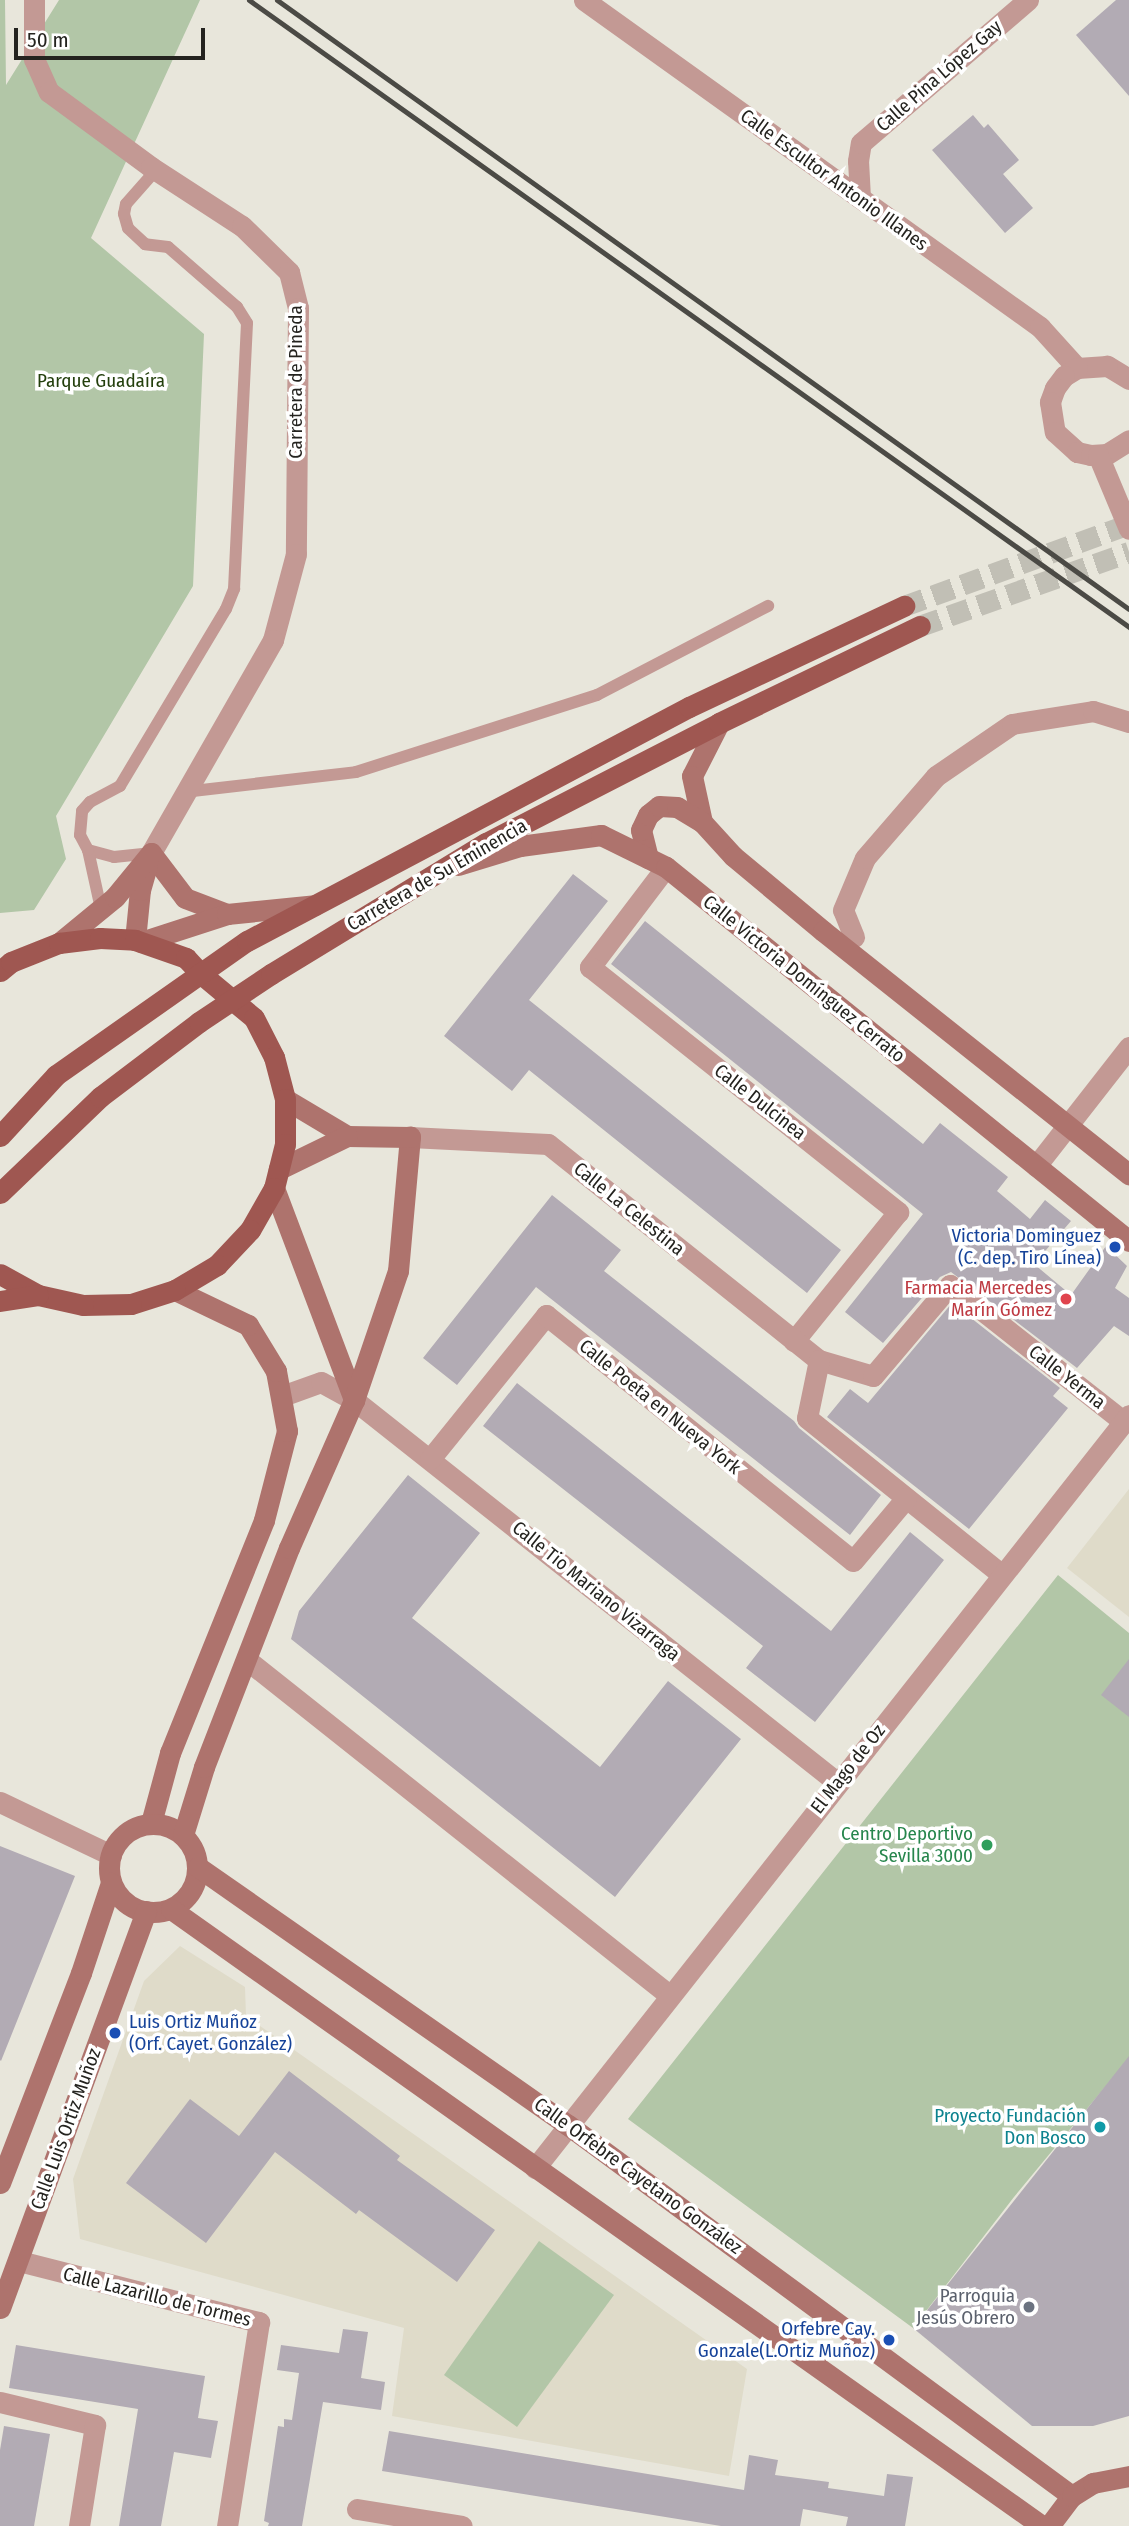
<!DOCTYPE html>
<meta charset="utf-8">
<style>
body{margin:0}
#map{position:relative;width:1129px;height:2526px;overflow:hidden;background:#e8e6db;font-family:"Fira Sans Condensed",sans-serif}
div>[style]{position:absolute}
[style*='--x']{left:calc(var(--x)*1px);top:calc(var(--y)*1px);width:calc(var(--w)*1px);rotate:calc(var(--a)*1deg)}
.built>*{inset:0;background:#dfdbc9}
.green>*{inset:0;background:#b2c6a7}
.building>*{inset:0;background:#b2abb4}
.primary-tunnel>*{height:21px;margin-top:-10.5px;transform-origin:0;background:repeating-linear-gradient(90deg,#c1bfb5 0 21px,transparent 0 31px)}
.lane>*{height:12px;margin:-6px;padding:0 6px;transform-origin:6px;border-radius:6px;background:#c39994}
.street>*{height:21px;margin:-10.5px;padding:0 10.5px;transform-origin:10.5px;border-radius:10.5px;background:#c39994}
.secondary>*{height:21px;margin:-10.5px;padding:0 10.5px;transform-origin:10.5px;border-radius:10.5px;background:#ae736d}
.secondary>.ring{margin:-10.5px;padding:0;box-sizing:content-box;background:none;border:21px solid #ae736d;border-radius:50%}
.primary>*{height:21px;margin:-10.5px;padding:0 10.5px;transform-origin:10.5px;border-radius:10.5px;background:#9f5751}
.rail>*{height:5px;margin:-2.5px;padding:0 2.5px;transform-origin:2.5px;border-radius:2.5px;background:#4b4a45}
.dots>*{width:19px;height:19px;translate:-50% -50%;box-sizing:border-box;border:4px solid #fff;border-radius:50%}
span{translate:-50% -50%;white-space:nowrap;text-align:center;line-height:1.15;-webkit-text-stroke:7px #fff;paint-order:stroke}
.street-label{font-size:19px;color:#24231f}
.park-label{font-size:19px;color:#233f0c}
.transit-label{font-size:19px;color:#164399}
.right{translate:-100% -50%;text-align:right}
.left{translate:0 -50%;text-align:left}
.health-label{font-size:19px;color:#be3a42}
.leisure-label{font-size:19px;color:#27864d}
.culture-label{font-size:19px;color:#0d838f}
.worship-label{font-size:19px;color:#5b616d}
.scale{position:absolute;left:14px;top:28px;width:191px;height:32px;box-sizing:border-box;border:4px solid #24231f;border-top:0;padding-left:9px;font-size:21px;line-height:24px;white-space:nowrap;color:#24231f;-webkit-text-stroke:5px #fff;paint-order:stroke}
</style>
<div id="map">
<div class="built">
<div style="clip-path:polygon(1129px 1489px,1129px 1617px,1067px 1568px)"></div>
<div style="clip-path:polygon(180px 1946px,245px 1987px,246px 2016px,747px 2369px,729px 2476px,392px 2416px,404px 2328px,80px 2239px,73px 2179px,144px 1981px)"></div>
</div>
<div class="green">
<div style="clip-path:polygon(0 0,5px 0,6px 85px,59px 0,200px 0,91px 238px,204px 334px,193px 586px,56px 816px,66px 859px,34px 910px,0 913px)"></div>
<div style="clip-path:polygon(1058px 1575px,1129px 1633px,1129px 2058px,1014px 2197px,913px 2328px,628px 2119px)"></div>
<div style="clip-path:polygon(539px 2241px,614px 2295px,517px 2427px,444px 2375px)"></div>
</div>
<div class="building">
<div style="clip-path:polygon(1116px 0,1129px 0,1129px 96px,1076px 35px)"></div>
<div style="clip-path:polygon(973px 115px,984px 128px,988px 124px,1019px 160px,1003px 174px,1033px 208px,1005px 233px,932px 150px)"></div>
<div style="clip-path:polygon(573px 874px,608px 901px,529px 1000px,841px 1250px,807px 1293px,529px 1070px,512px 1091px,444px 1036px)"></div>
<div style="clip-path:polygon(645px 921px,923px 1144px,940px 1123px,1008px 1177px,997px 1191px,1030px 1219px,1045px 1200px,1071px 1221px,1034px 1264px,1071px 1295px,1106px 1246px,1127px 1266px,1115px 1288px,1129px 1298px,1129px 1336px,1114px 1326px,1077px 1368px,951px 1272px,940px 1277px,883px 1343px,845px 1312px,923px 1214px,611px 964px)"></div>
<div style="clip-path:polygon(552px 1195px,621px 1250px,604px 1271px,794px 1421px,799px 1428px,881px 1495px,850px 1535px,536px 1287px,457px 1385px,423px 1358px)"></div>
<div style="clip-path:polygon(952px 1303px,1060px 1388px,1053px 1396px,1068px 1408px,969px 1529px,827px 1417px,850px 1389px,868px 1403px)"></div>
<div style="clip-path:polygon(517px 1383px,831px 1631px,910px 1532px,944px 1560px,815px 1722px,746px 1668px,763px 1646px,483px 1426px)"></div>
<div style="clip-path:polygon(408px 1475px,480px 1533px,412px 1618px,600px 1767px,668px 1681px,741px 1739px,615px 1897px,291px 1639px,299px 1611px)"></div>
<div style="clip-path:polygon(1129px 1659px,1129px 1717px,1101px 1695px)"></div>
<div style="clip-path:polygon(0 1846px,75px 1876px,1px 2061px,0 2060px)"></div>
<div style="clip-path:polygon(1129px 2056px,1129px 2416px,1093px 2426px,1032px 2426px,913px 2328px)"></div>
<div style="clip-path:polygon(289px 2071px,400px 2156px,397px 2160px,495px 2230px,457px 2282px,359px 2210px,356px 2214px,275px 2152px,206px 2243px,126px 2183px,190px 2099px,239px 2136px)"></div>
<div style="clip-path:polygon(343px 2329px,368px 2332px,361px 2378px,385px 2382px,381px 2410px,323px 2402px,302px 2526px,268px 2526px,269px 2523px,264px 2521px,278px 2426px,284px 2427px,284px 2419px,292px 2420px,299px 2373px,277px 2370px,281px 2345px,339px 2353px)"></div>
<div style="clip-path:polygon(16px 2345px,205px 2376px,198px 2418px,218px 2421px,211px 2458px,174px 2452px,161px 2526px,119px 2526px,138px 2409px,9px 2388px)"></div>
<div style="clip-path:polygon(4px 2426px,50px 2434px,34px 2526px,0 2526px,0 2450px)"></div>
<div style="clip-path:polygon(389px 2431px,744px 2490px,749px 2455px,778px 2460px,775px 2475px,829px 2482px,828px 2488px,884px 2496px,887px 2474px,913px 2477px,905px 2526px,846px 2526px,848px 2517px,803px 2509px,800px 2526px,721px 2526px,382px 2471px)"></div>
</div>
<div class="primary-tunnel">
<div style="--x:904;--y:606;--w:239;--a:-20"></div>
<div style="--x:920;--y:626;--w:222;--a:-19.5"></div>
</div>
<div class="lane">
<div style="--x:184;--y:792;--w:173;--a:-6.6"></div>
<div style="--x:356;--y:772;--w:253;--a:-17.7"></div>
<div style="--x:597;--y:695;--w:193;--a:-27.5"></div>
<div style="--x:88;--y:850;--w:27;--a:15"></div>
<div style="--x:114;--y:857;--w:36;--a:-6"></div>
<div style="--x:101;--y:909;--w:60;--a:-102.4"></div>
<div style="--x:88;--y:850;--w:17;--a:-118"></div>
<div style="--x:80;--y:835;--w:24;--a:-85"></div>
<div style="--x:82;--y:811;--w:12;--a:-48"></div>
<div style="--x:90;--y:802;--w:34;--a:-28"></div>
<div style="--x:120;--y:786;--w:206;--a:-59.1"></div>
<div style="--x:226;--y:609;--w:22;--a:-68"></div>
<div style="--x:234;--y:589;--w:266;--a:-87.2"></div>
<div style="--x:247;--y:323;--w:19;--a:-122"></div>
<div style="--x:237;--y:307;--w:91;--a:-139"></div>
<div style="--x:168;--y:247;--w:23;--a:-173"></div>
<div style="--x:145;--y:244;--w:23;--a:-137"></div>
<div style="--x:128;--y:228;--w:15;--a:-106"></div>
<div style="--x:124;--y:214;--w:10;--a:-79"></div>
<div style="--x:126;--y:204;--w:45;--a:-48.6"></div>
</div>
<div class="street">
<div style="--x:34;--y:0;--w:59;--a:90"></div>
<div style="--x:34;--y:59;--w:36;--a:66"></div>
<div style="--x:49;--y:92;--w:127;--a:36.3"></div>
<div style="--x:151;--y:167;--w:108;--a:33"></div>
<div style="--x:242;--y:226;--w:66;--a:44.4"></div>
<div style="--x:289;--y:272;--w:37;--a:76"></div>
<div style="--x:298;--y:308;--w:246;--a:90.5"></div>
<div style="--x:296;--y:554;--w:89;--a:105"></div>
<div style="--x:273;--y:640;--w:245;--a:119.8"></div>
<div style="--x:584;--y:0;--w:561;--a:35.64"></div>
<div style="--x:1040;--y:327;--w:55;--a:47.9"></div>
<div style="--x:860;--y:198;--w:37;--a:-93"></div>
<div style="--x:858;--y:161;--w:18;--a:-81"></div>
<div style="--x:861;--y:143;--w:220;--a:-40.6"></div>
<div style="--x:1129;--y:379;--w:26;--a:-149"></div>
<div style="--x:1107;--y:366;--w:30;--a:176"></div>
<div style="--x:1077;--y:368;--w:15;--a:148"></div>
<div style="--x:1064;--y:376;--w:15;--a:127"></div>
<div style="--x:1055;--y:388;--w:15;--a:110"></div>
<div style="--x:1050;--y:402;--w:30;--a:81"></div>
<div style="--x:1055;--y:432;--w:30;--a:42"></div>
<div style="--x:1077;--y:452;--w:14;--a:12"></div>
<div style="--x:1091;--y:455;--w:16;--a:-4"></div>
<div style="--x:1107;--y:454;--w:26;--a:-32"></div>
<div style="--x:1098;--y:455;--w:80;--a:67.3"></div>
<div style="--x:666;--y:867;--w:126;--a:127.2"></div>
<div style="--x:590;--y:967;--w:394;--a:38.5"></div>
<div style="--x:898;--y:1212;--w:166;--a:128.9"></div>
<div style="--x:854;--y:937;--w:29;--a:-112"></div>
<div style="--x:843;--y:910;--w:56;--a:-67.1"></div>
<div style="--x:865;--y:858;--w:108;--a:-49.1"></div>
<div style="--x:936;--y:776;--w:92;--a:-34.4"></div>
<div style="--x:1012;--y:724;--w:82;--a:-9.1"></div>
<div style="--x:1093;--y:711;--w:38;--a:17"></div>
<div style="--x:410;--y:1137;--w:138;--a:2.9"></div>
<div style="--x:548;--y:1144;--w:347;--a:38.6"></div>
<div style="--x:819;--y:1360;--w:56;--a:16.5"></div>
<div style="--x:873;--y:1376;--w:119;--a:-49.8"></div>
<div style="--x:950;--y:1285;--w:221;--a:38.2"></div>
<div style="--x:1036;--y:1166;--w:151;--a:-52"></div>
<div style="--x:819;--y:1360;--w:59;--a:101.7"></div>
<div style="--x:807;--y:1418;--w:250;--a:38.8"></div>
<div style="--x:282;--y:1396;--w:41;--a:-19.7"></div>
<div style="--x:321;--y:1382;--w:38;--a:29"></div>
<div style="--x:354;--y:1400;--w:617;--a:38.36"></div>
<div style="--x:430;--y:1459;--w:185;--a:-51.1"></div>
<div style="--x:546;--y:1315;--w:393;--a:38.7"></div>
<div style="--x:853;--y:1561;--w:82;--a:-49.9"></div>
<div style="--x:247;--y:1660;--w:539;--a:38.44"></div>
<div style="--x:0;--y:1802;--w:123;--a:25.5"></div>
<div style="--x:535;--y:2168;--w:959;--a:-51.73"></div>
<div style="--x:19;--y:2261;--w:248;--a:14.3"></div>
<div style="--x:259;--y:2322;--w:206;--a:98.9"></div>
<div style="--x:0;--y:2402;--w:98;--a:13.6"></div>
<div style="--x:95;--y:2425;--w:102;--a:99"></div>
<div style="--x:357;--y:2509;--w:106;--a:9.2"></div>
</div>
<div class="secondary">
<div style="--x:719;--y:723;--w:59;--a:117"></div>
<div style="--x:692;--y:776;--w:47;--a:77.7"></div>
<div style="--x:702;--y:822;--w:46;--a:47.6"></div>
<div style="--x:733;--y:856;--w:117;--a:39.8"></div>
<div style="--x:823;--y:931;--w:391;--a:38.5"></div>
<div style="--x:151;--y:853;--w:56;--a:52.9"></div>
<div style="--x:185;--y:898;--w:45;--a:20.9"></div>
<div style="--x:648;--y:858;--w:29;--a:-104"></div>
<div style="--x:641;--y:830;--w:17;--a:-65"></div>
<div style="--x:648;--y:815;--w:14;--a:-39"></div>
<div style="--x:659;--y:806;--w:18;--a:3"></div>
<div style="--x:677;--y:807;--w:29;--a:31"></div>
<div style="--x:458;--y:865;--w:65;--a:-17"></div>
<div style="--x:520;--y:846;--w:82;--a:-7.7"></div>
<div style="--x:601;--y:835;--w:72;--a:26.2"></div>
<div style="--x:666;--y:867;--w:595;--a:38.93"></div>
<div style="--x:135;--y:940;--w:50;--a:-84.3"></div>
<div style="--x:140;--y:890;--w:26;--a:-74"></div>
<div style="--x:141;--y:942;--w:90;--a:-18"></div>
<div style="--x:227;--y:914;--w:88;--a:-5.8"></div>
<div style="--x:59;--y:943;--w:72;--a:-39.4"></div>
<div style="--x:115;--y:897;--w:57;--a:-50.7"></div>
<div style="--x:285;--y:1099;--w:72;--a:30.8"></div>
<div style="--x:274;--y:1188;--w:227;--a:69.3"></div>
<div style="--x:151;--y:1823;--w:73;--a:-74.8"></div>
<div style="--x:170;--y:1753;--w:251;--a:-68"></div>
<div style="--x:264;--y:1520;--w:92;--a:-75.5"></div>
<div style="--x:287;--y:1431;--w:61;--a:-100.4"></div>
<div style="--x:276;--y:1371;--w:54;--a:-121.3"></div>
<div style="--x:248;--y:1325;--w:81;--a:-154.4"></div>
<div class="ring" style="left:109px;top:1824px;width:67px;height:67px"></div>
<div style="--x:183;--y:1835;--w:71;--a:-72.8"></div>
<div style="--x:204;--y:1767;--w:235;--a:-68.8"></div>
<div style="--x:289;--y:1548;--w:162;--a:-66.3"></div>
<div style="--x:354;--y:1400;--w:136;--a:-71.2"></div>
<div style="--x:398;--y:1271;--w:135;--a:-84.9"></div>
<div style="--x:410;--y:1137;--w:63;--a:-179.1"></div>
<div style="--x:347;--y:1136;--w:76;--a:154.1"></div>
<div style="--x:198;--y:1867;--w:451;--a:34.9"></div>
<div style="--x:568;--y:2125;--w:626;--a:36.36"></div>
<div style="--x:171;--y:1909;--w:1067;--a:35.31"></div>
<div style="--x:0;--y:2183;--w:225;--a:-68.9"></div>
<div style="--x:81;--y:1973;--w:95;--a:-71.6"></div>
<div style="--x:0;--y:2308;--w:423;--a:-69.8"></div>
<div style="--x:1049;--y:2526;--w:38;--a:-53"></div>
<div style="--x:1072;--y:2496;--w:25;--a:-32"></div>
<div style="--x:1093;--y:2483;--w:37;--a:-11"></div>
</div>
<div class="primary">
<div style="--x:0;--y:971;--w:14;--a:-39"></div>
<div style="--x:11;--y:962;--w:52;--a:-21.6"></div>
<div style="--x:59;--y:943;--w:41;--a:-7"></div>
<div style="--x:100;--y:938;--w:35;--a:3"></div>
<div style="--x:135;--y:940;--w:54;--a:19.4"></div>
<div style="--x:186;--y:958;--w:21;--a:47"></div>
<div style="--x:200;--y:973;--w:70;--a:39.8"></div>
<div style="--x:254;--y:1018;--w:44;--a:62.9"></div>
<div style="--x:274;--y:1057;--w:43;--a:75.3"></div>
<div style="--x:285;--y:1099;--w:45;--a:90"></div>
<div style="--x:285;--y:1144;--w:45;--a:104"></div>
<div style="--x:274;--y:1188;--w:48;--a:119.7"></div>
<div style="--x:250;--y:1230;--w:48;--a:133.3"></div>
<div style="--x:217;--y:1265;--w:49;--a:149.2"></div>
<div style="--x:175;--y:1290;--w:46;--a:162.3"></div>
<div style="--x:131;--y:1304;--w:48;--a:178.8"></div>
<div style="--x:83;--y:1305;--w:46;--a:-167.5"></div>
<div style="--x:38;--y:1295;--w:43;--a:-151.1"></div>
<div style="--x:0;--y:1136;--w:83;--a:-47.4"></div>
<div style="--x:56;--y:1075;--w:233;--a:-35.1"></div>
<div style="--x:247;--y:941;--w:500;--a:-27.9"></div>
<div style="--x:689;--y:707;--w:238;--a:-25.2"></div>
<div style="--x:0;--y:1193;--w:139;--a:-43.8"></div>
<div style="--x:100;--y:1097;--w:124;--a:-37.1"></div>
<div style="--x:199;--y:1022;--w:87;--a:-33.7"></div>
<div style="--x:271;--y:974;--w:252;--a:-31.4"></div>
<div style="--x:486;--y:843;--w:262;--a:-27.2"></div>
<div style="--x:719;--y:723;--w:223;--a:-25.8"></div>
<div style="--x:0;--y:1301;--w:38;--a:-9"></div>
</div>
<div class="rail">
<div style="--x:249;--y:0;--w:1081;--a:35.47"></div>
<div style="--x:277;--y:0;--w:1047;--a:35.56"></div>
</div>
<div class="dots">
<div style="left:1115px;top:1247px;background:#1a4fb4"></div>
<div style="left:1066px;top:1299px;background:#e0444e"></div>
<div style="left:987px;top:1845px;background:#2e9e5b"></div>
<div style="left:115px;top:2033px;background:#1a4fb4"></div>
<div style="left:1100px;top:2127px;background:#0f9aa8"></div>
<div style="left:1029px;top:2307px;background:#6b7280"></div>
<div style="left:889px;top:2340px;background:#1a4fb4"></div>
</div>
<div class="street-label">
<span style="left:939px;top:76px;rotate:-41deg">Calle Pina López Gay</span>
<span style="left:834px;top:180px;rotate:36deg">Calle Escultor Antonio Illanes</span>
<span style="left:296px;top:382px;rotate:-90deg">Carretera de Pineda</span>
<span style="left:437px;top:875px;rotate:-30deg">Carretera de Su Eminencia</span>
<span style="left:804px;top:979px;rotate:39deg">Calle Victoria Domínguez Cerrato</span>
<span style="left:760px;top:1102px;rotate:38deg">Calle Dulcinea</span>
<span style="left:629px;top:1209px;rotate:39deg">Calle La Celestina</span>
<span style="left:1067px;top:1377px;rotate:38deg">Calle Yerma</span>
<span style="left:660px;top:1407px;rotate:39deg">Calle Poeta en Nueva York</span>
<span style="left:596px;top:1591px;rotate:39deg">Calle Tio Mariano Vizarraga</span>
<span style="left:848px;top:1769px;rotate:-52deg">El Mago de Oz</span>
<span style="left:66px;top:2129px;rotate:-70deg">Calle Luis Ortiz Muñoz</span>
<span style="left:638px;top:2176px;rotate:36deg">Calle Orfebre Cayetano González</span>
<span style="left:157px;top:2297px;rotate:14deg">Calle Lazarillo de Tormes</span>
</div>
<div class="park-label">
<span style="left:101px;top:381px">Parque Guadaíra</span>
</div>
<div class="transit-label">
<span class="right" style="left:1101px;top:1247px">Victoria Dominguez<br>(C. dep. Tiro Línea)</span>
<span class="left" style="left:129px;top:2033px">Luis Ortiz Muñoz<br>(Orf. Cayet. González)</span>
<span class="right" style="left:875px;top:2340px">Orfebre Cay.<br>Gonzale(L.Ortiz Muñoz)</span>
</div>
<div class="health-label">
<span class="right" style="left:1052px;top:1299px">Farmacia Mercedes<br>Marín Gómez</span>
</div>
<div class="leisure-label">
<span class="right" style="left:973px;top:1845px">Centro Deportivo<br>Sevilla 3000</span>
</div>
<div class="culture-label">
<span class="right" style="left:1086px;top:2127px">Proyecto Fundación<br>Don Bosco</span>
</div>
<div class="worship-label">
<span class="right" style="left:1015px;top:2307px">Parroquia<br>Jesús Obrero</span>
</div>
<div class="scale">50 m</div>
</div>
